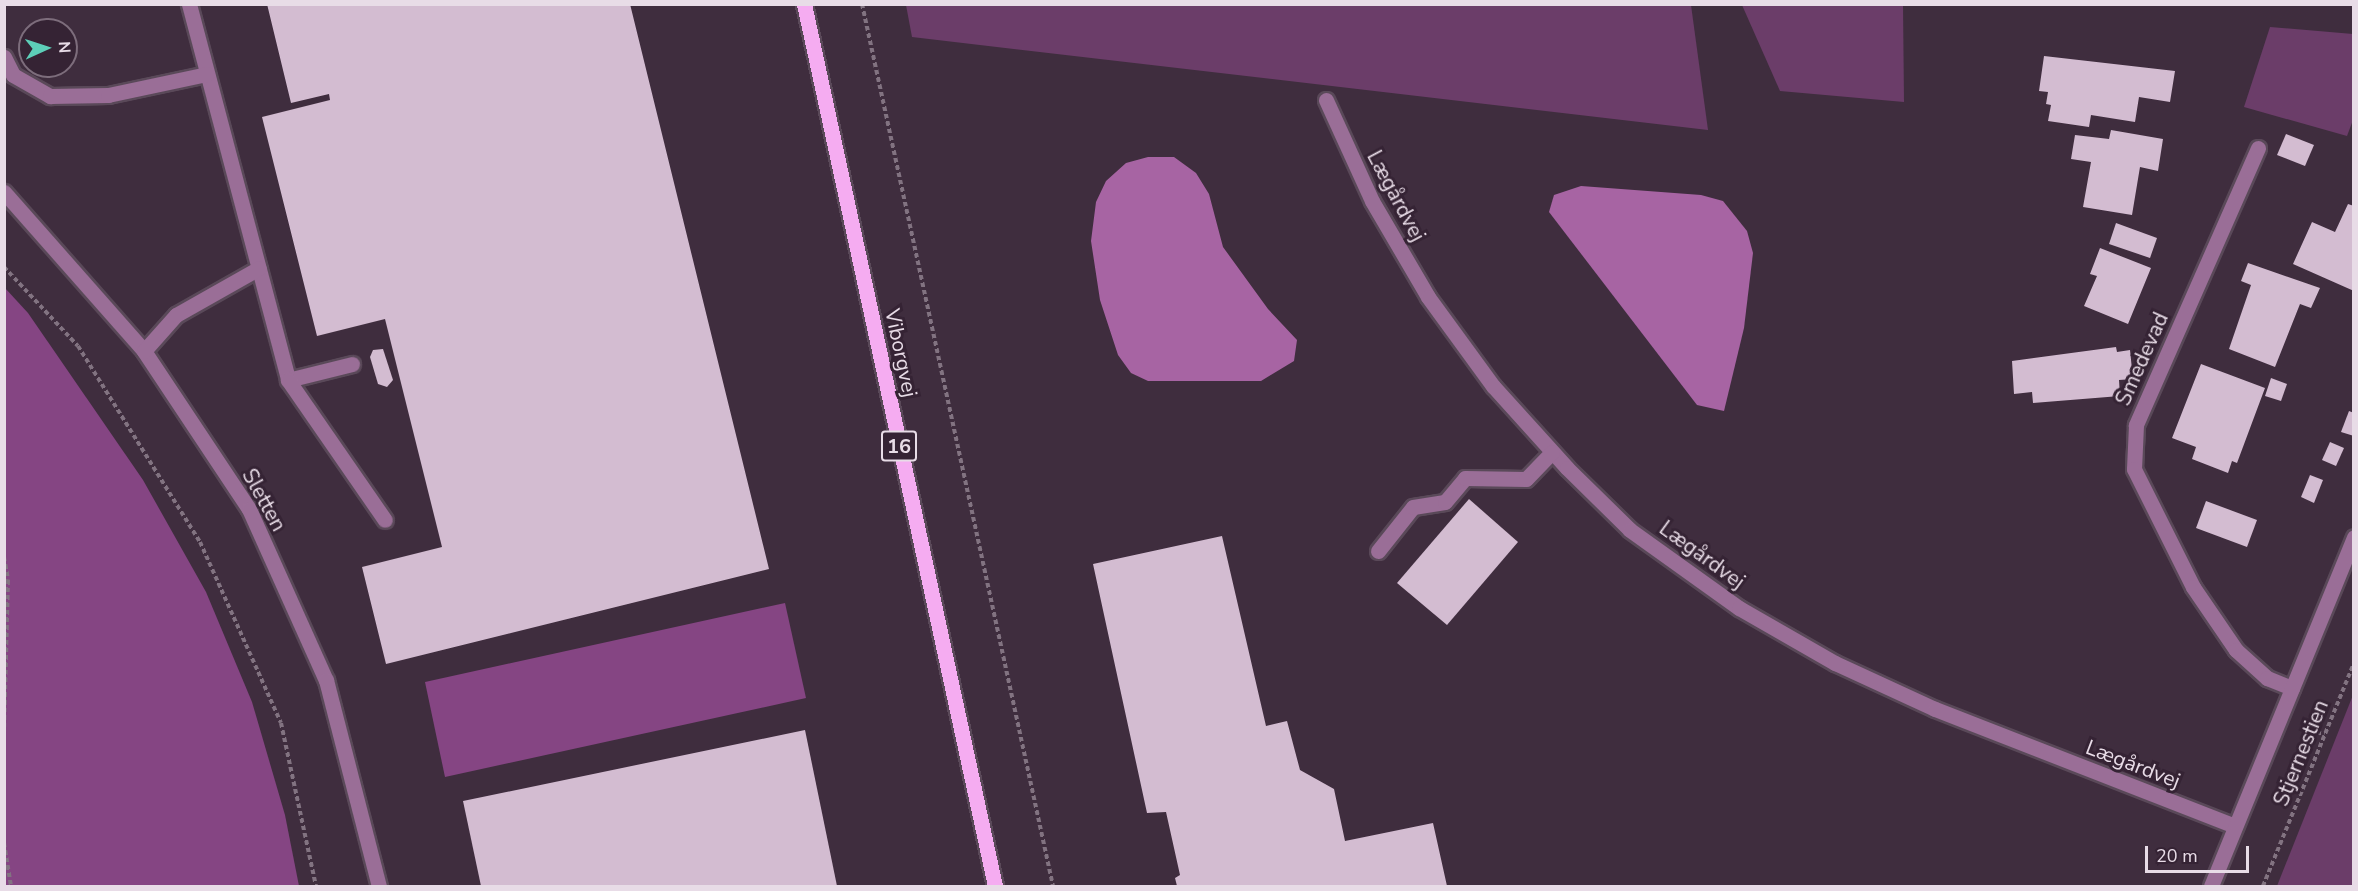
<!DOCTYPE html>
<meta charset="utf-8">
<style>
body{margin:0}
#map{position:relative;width:2358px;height:891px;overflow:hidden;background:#3f2d3e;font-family:"Nunito Sans",sans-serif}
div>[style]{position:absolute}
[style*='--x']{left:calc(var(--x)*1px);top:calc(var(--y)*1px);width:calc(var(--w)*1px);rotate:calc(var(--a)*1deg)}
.green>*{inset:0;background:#6b3d69}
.forest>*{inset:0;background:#854583}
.water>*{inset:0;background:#a764a3}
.building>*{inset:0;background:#d3bcd1}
.path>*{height:4px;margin-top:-2px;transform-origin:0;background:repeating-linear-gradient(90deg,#827381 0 4.5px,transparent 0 7.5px)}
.roads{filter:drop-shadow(2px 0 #5a4959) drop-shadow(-2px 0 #5a4959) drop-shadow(0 2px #5a4959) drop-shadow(0 -2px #5a4959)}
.minor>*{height:15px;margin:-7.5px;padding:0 7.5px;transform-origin:7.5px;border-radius:7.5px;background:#9a6e97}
.major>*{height:15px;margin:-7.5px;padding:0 7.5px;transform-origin:7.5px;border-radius:7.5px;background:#f5acf1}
span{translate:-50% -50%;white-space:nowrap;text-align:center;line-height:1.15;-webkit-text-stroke:6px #352334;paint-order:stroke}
.shield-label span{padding:2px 4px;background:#352334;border:2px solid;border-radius:4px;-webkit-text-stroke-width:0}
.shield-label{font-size:20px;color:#e8dce7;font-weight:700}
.street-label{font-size:21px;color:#e8dce7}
.frame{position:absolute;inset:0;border:6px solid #e8dce7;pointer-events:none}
.north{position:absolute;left:18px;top:18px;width:60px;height:60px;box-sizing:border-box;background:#352334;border:2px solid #7d6d7c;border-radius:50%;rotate:87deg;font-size:16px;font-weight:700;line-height:24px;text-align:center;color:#e8dce7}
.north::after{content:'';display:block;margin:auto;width:21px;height:27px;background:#5dceb8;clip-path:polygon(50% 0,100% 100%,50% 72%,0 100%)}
.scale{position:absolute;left:2145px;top:846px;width:104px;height:27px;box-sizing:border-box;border:3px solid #e8dce7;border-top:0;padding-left:8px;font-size:18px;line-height:21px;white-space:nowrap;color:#e8dce7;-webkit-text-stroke:4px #352334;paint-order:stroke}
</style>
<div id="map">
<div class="green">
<div style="clip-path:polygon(906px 5px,1691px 5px,1708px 130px,912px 37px)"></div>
<div style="clip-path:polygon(1742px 5px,1903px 5px,1904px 102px,1780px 91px)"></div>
<div style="clip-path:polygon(2270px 27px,2353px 34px,2353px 120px,2347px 136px,2244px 107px)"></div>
<div style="clip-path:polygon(2353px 695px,2353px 886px,2277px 886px)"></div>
</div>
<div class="forest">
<div style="clip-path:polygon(5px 288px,28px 313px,143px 480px,206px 592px,252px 702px,285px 815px,299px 886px,5px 886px)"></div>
<div style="clip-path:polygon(785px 603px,806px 698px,445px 777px,425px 682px)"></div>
</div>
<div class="water">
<div style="clip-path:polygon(1148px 157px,1174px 157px,1196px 173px,1209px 194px,1223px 247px,1268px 309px,1297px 340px,1294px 361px,1261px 381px,1148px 381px,1131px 373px,1118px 355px,1100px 300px,1091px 241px,1096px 202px,1106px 181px,1126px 163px)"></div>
<div style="clip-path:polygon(1581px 186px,1701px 195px,1723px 201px,1747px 231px,1753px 253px,1744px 328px,1724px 411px,1697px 405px,1549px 212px,1554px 195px)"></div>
</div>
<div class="building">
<div style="clip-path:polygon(267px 4px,630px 4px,769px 569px,386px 664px,362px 567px,442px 547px,385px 319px,317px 336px,262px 117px,330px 100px,329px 94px,291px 103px)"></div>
<div style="clip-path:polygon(2044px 56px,2175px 71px,2170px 102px,2139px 97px,2135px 122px,2091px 115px,2089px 127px,2048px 121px,2051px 105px,2046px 104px,2048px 92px,2039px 91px)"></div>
<div style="clip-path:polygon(2111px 130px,2163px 139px,2158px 171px,2140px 167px,2132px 215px,2083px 207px,2091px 162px,2071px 159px,2075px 135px,2109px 139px)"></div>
<div style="clip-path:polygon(2286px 134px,2314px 145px,2305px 166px,2277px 155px)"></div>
<div style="clip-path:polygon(2348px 204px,2354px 206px,2354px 291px,2293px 264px,2312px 222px,2335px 232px)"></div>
<div style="clip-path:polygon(2116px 223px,2157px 238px,2150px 258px,2109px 244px)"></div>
<div style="clip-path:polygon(2100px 248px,2151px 268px,2128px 324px,2084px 306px,2097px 276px,2090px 274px)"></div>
<div style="clip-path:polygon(2248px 263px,2320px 288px,2311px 308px,2300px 304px,2275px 367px,2229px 349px,2251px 285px,2241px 281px)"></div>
<div style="clip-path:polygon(2116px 347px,2117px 352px,2130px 350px,2133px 379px,2119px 380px,2120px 396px,2033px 403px,2032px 392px,2014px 394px,2012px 361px)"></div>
<div style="clip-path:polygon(383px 349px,393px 380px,387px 387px,378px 384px,370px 357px,373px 350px)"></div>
<div style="clip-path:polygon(2201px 364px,2265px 388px,2237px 463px,2232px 461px,2228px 473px,2192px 459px,2196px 447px,2172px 438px)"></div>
<div style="clip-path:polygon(2271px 378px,2287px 384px,2281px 401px,2265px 396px)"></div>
<div style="clip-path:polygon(2349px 411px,2354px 413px,2354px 436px,2341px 432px)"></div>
<div style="clip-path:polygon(2330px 442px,2344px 448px,2336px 466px,2322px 460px)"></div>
<div style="clip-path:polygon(2310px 475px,2323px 480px,2314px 503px,2301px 497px)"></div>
<div style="clip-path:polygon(1469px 499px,1518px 542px,1447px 625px,1397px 583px)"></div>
<div style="clip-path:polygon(2206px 501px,2257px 520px,2247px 547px,2196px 528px)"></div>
<div style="clip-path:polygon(1222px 536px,1266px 726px,1287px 721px,1300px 770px,1334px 789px,1345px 841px,1433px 823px,1447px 886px,1177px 886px,1175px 878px,1180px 875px,1166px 812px,1147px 813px,1093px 564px)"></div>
<div style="clip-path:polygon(805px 730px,837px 886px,481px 886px,463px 801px)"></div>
</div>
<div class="path">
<div style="--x:862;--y:4;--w:902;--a:77.78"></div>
<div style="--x:4;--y:267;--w:108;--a:46.9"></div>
<div style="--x:78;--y:346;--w:231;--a:58.1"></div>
<div style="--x:200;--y:542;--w:198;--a:65.9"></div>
<div style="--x:281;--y:723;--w:167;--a:77.9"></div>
<div style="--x:4;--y:557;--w:23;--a:80"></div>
<div style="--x:8;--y:580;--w:153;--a:91.5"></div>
<div style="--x:2303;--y:726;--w:23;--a:23"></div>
<div style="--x:4;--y:843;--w:44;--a:80.8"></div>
<div style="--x:2263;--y:886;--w:241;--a:-67.8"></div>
</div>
<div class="roads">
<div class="minor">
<div style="--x:189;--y:4;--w:389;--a:75.2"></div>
<div style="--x:288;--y:380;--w:66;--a:-14"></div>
<div style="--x:4;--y:57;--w:20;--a:63"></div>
<div style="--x:13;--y:75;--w:43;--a:29.6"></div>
<div style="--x:50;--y:96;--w:58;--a:-1"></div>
<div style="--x:108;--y:95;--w:101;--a:-12"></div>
<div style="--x:1326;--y:100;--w:111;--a:65.5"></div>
<div style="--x:1372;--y:201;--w:111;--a:59.7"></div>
<div style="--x:1428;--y:297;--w:110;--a:53.9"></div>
<div style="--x:1493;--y:386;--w:110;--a:47.9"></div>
<div style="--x:1567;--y:468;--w:88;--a:44.5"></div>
<div style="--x:1630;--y:530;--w:134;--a:35.6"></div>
<div style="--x:1739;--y:608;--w:111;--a:29.8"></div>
<div style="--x:1835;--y:663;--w:110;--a:24.7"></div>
<div style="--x:1935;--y:709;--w:322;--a:21.3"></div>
<div style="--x:2258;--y:148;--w:303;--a:113.8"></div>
<div style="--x:2136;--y:425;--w:44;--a:92.6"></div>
<div style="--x:2134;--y:469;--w:132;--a:63.4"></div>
<div style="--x:2193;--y:587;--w:76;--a:55.7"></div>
<div style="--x:2236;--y:650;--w:42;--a:42.1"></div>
<div style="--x:2267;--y:678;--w:27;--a:22"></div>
<div style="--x:4;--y:192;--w:212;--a:48.6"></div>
<div style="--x:144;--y:351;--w:190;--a:56.4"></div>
<div style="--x:249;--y:509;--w:188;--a:65.8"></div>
<div style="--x:326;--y:680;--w:213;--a:75.6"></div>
<div style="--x:144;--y:351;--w:48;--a:-48.4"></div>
<div style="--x:176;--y:315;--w:95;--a:-29.5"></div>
<div style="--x:288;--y:380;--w:170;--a:55.3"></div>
<div style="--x:1378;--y:551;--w:56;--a:-51.5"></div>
<div style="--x:1413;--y:507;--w:32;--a:-9"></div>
<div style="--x:1445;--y:502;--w:31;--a:-50"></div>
<div style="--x:1465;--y:478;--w:61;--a:0.9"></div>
<div style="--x:1526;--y:479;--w:37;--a:-46"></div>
<div style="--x:2211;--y:886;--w:377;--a:-67.7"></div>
</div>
<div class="major">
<div style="--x:804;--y:4;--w:902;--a:77.78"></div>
</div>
</div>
<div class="shield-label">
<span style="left:899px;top:446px">16</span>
</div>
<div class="street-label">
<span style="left:1396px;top:196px;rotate:62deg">Lægårdvej</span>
<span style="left:901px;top:353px;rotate:78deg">Viborgvej</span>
<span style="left:2142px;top:359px;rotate:-66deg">Smedevad</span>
<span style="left:264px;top:500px;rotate:61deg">Sletten</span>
<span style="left:1702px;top:555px;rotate:36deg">Lægårdvej</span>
<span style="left:2301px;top:753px;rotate:-68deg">Stjernestien</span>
<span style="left:2133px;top:764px;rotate:21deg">Lægårdvej</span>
</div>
<div class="frame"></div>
<div class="north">N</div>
<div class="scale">20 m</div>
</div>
